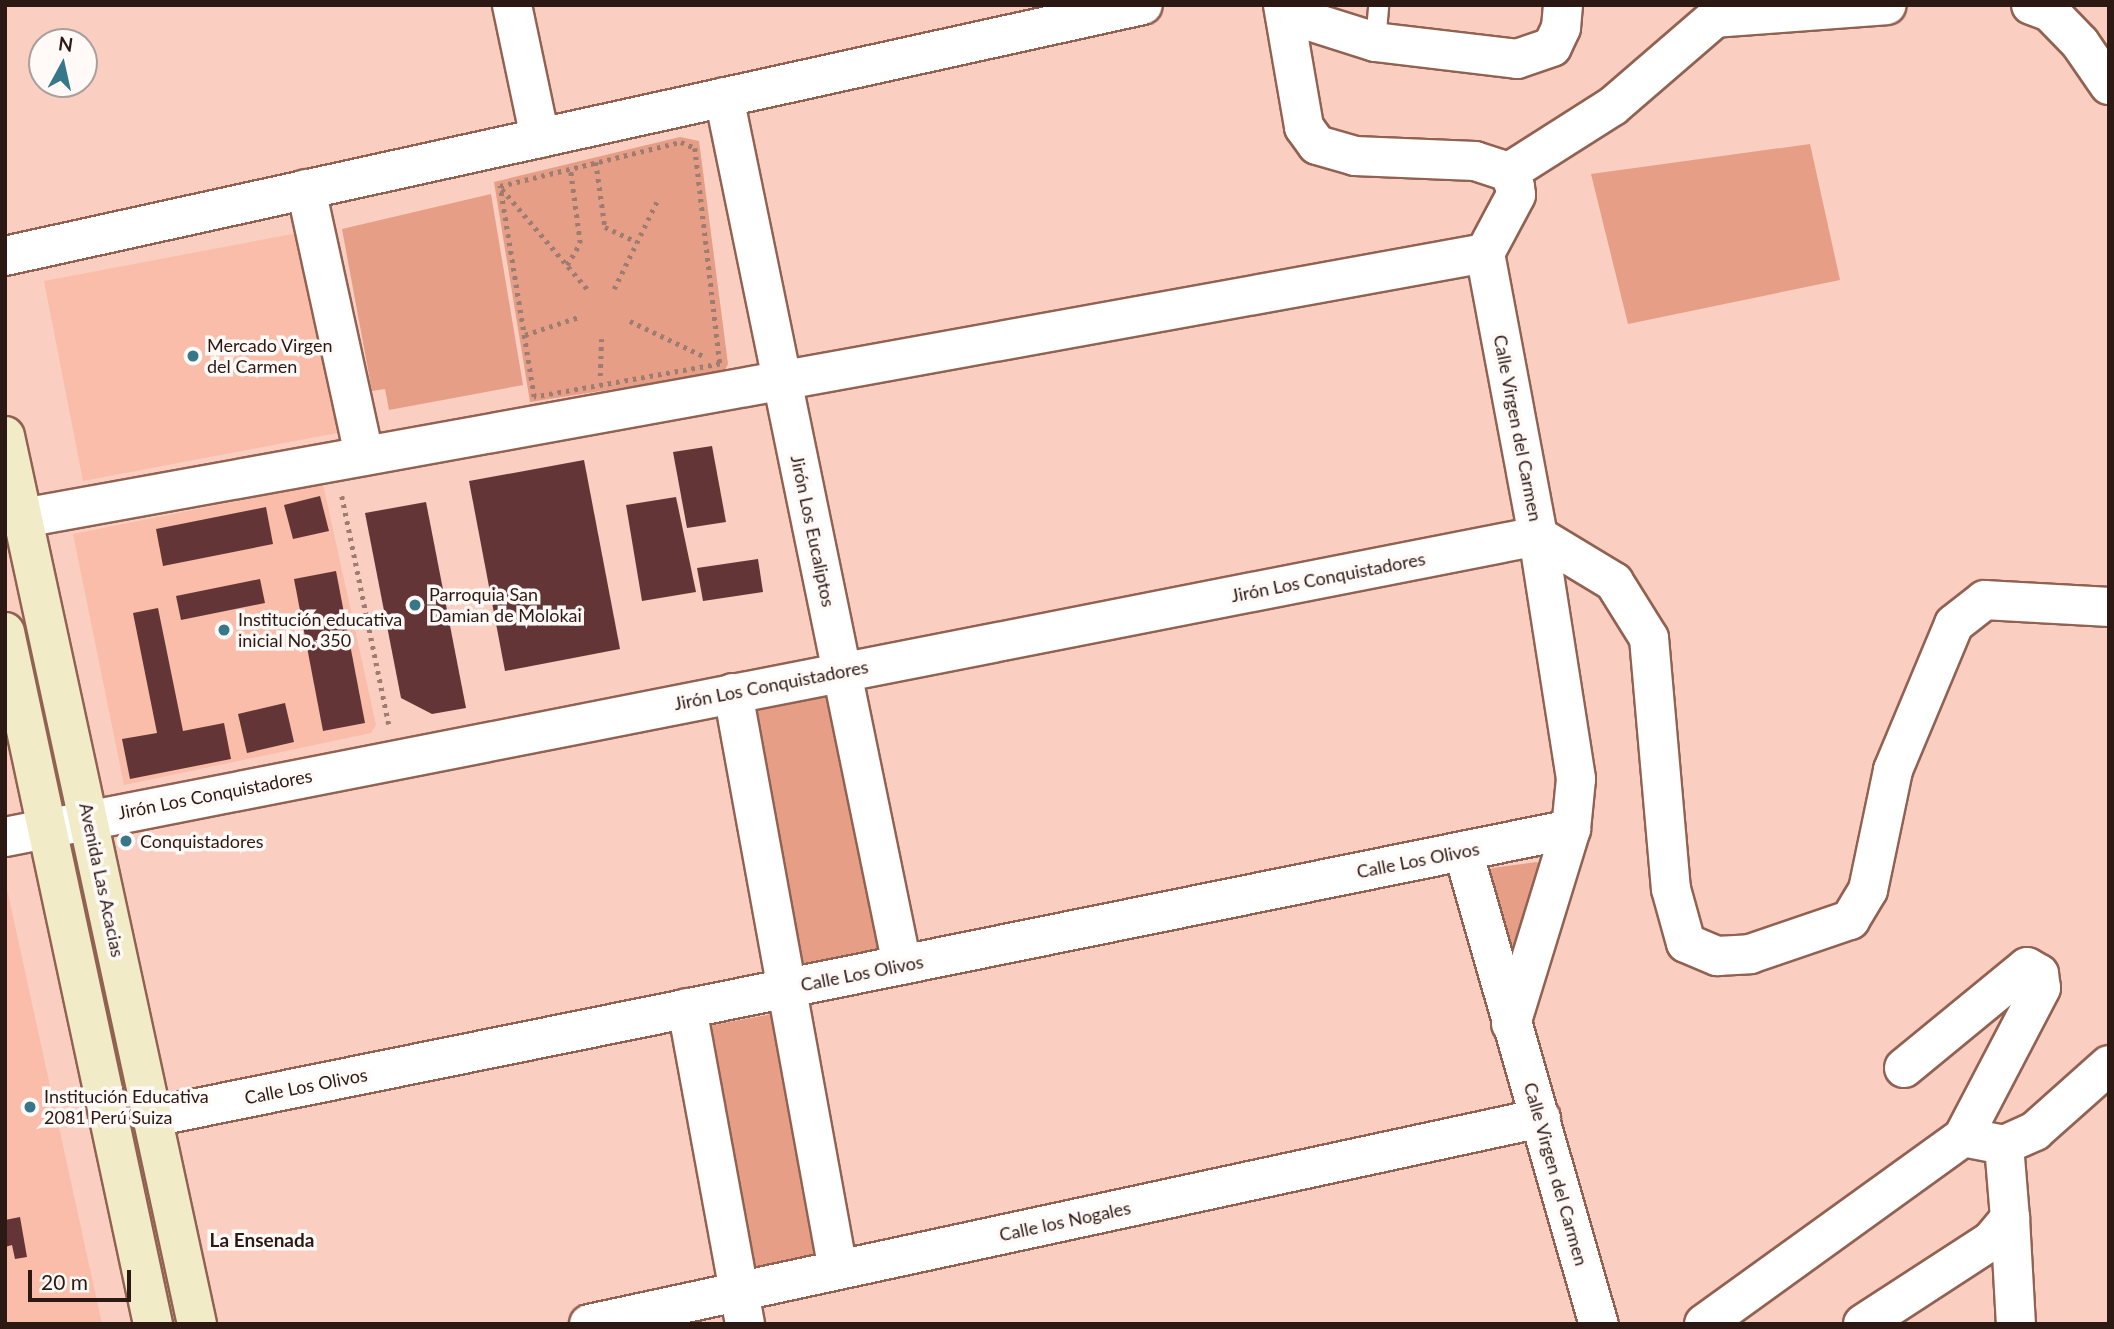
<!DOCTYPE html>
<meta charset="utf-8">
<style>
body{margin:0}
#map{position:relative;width:2114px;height:1329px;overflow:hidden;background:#facec0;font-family:Lato,sans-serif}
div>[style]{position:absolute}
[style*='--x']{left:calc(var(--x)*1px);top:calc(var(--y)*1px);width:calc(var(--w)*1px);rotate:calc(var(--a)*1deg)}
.built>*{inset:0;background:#fabda9}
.green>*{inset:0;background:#e69e86}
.building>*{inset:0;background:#633536}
.path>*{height:4.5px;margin-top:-2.25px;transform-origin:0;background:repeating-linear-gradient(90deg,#9d7c72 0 3.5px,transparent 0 8.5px)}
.roads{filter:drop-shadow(2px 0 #916252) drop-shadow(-2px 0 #916252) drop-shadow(0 2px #916252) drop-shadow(0 -2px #916252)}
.lane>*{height:19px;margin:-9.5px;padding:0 9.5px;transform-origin:9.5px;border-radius:9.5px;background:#fff}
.street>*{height:38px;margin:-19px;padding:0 19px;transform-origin:19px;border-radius:19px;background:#fff}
.secondary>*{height:38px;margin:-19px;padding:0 19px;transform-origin:19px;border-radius:19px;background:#f1ebc8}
.dots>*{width:19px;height:19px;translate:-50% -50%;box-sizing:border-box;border:4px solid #fff9f7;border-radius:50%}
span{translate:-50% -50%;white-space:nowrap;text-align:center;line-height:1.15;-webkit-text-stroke:7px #fff9f7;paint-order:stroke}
.poi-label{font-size:18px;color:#2d1913}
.left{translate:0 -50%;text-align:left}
.street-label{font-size:18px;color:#2d1913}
.neighbourhood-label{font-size:19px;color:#2d1913;font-weight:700}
.frame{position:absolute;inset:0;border:7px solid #2d1913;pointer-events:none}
.north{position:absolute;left:28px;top:28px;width:70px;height:70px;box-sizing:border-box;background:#fff9f7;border:2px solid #ab9f9c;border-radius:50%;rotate:8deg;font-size:19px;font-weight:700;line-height:28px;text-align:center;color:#2d1913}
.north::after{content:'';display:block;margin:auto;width:24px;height:32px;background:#36788a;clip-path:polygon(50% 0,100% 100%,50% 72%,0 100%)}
.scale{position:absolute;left:28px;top:1270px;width:103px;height:32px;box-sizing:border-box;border:4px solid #2d1913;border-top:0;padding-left:9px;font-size:21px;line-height:24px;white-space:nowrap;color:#2d1913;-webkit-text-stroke:5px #fff9f7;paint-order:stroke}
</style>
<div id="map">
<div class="built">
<div style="clip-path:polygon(303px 232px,342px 432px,83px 481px,44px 281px)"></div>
<div style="clip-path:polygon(323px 484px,376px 725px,371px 733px,124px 785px,73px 534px)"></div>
<div style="clip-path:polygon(5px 887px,7px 889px,102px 1324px,5px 1324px)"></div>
</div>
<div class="green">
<div style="clip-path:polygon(680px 137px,699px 141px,728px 364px,724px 372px,530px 402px,494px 182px)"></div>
<div style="clip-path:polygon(1810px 144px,1840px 280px,1628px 324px,1591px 174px)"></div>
<div style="clip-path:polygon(491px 194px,523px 385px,389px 410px,385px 389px,372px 391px,342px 229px)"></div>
<div style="clip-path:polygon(836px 695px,880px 958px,798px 970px,754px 709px)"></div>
<div style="clip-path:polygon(1537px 862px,1541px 866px,1512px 966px,1488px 874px,1492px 868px)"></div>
<div style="clip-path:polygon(772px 1014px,820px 1259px,751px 1272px,703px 1027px)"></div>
</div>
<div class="building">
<div style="clip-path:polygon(712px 446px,726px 522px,687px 528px,673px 452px)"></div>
<div style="clip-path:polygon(584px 460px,620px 649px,505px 671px,469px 481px)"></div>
<div style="clip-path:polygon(320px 496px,329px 531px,293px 539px,284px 505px)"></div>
<div style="clip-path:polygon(676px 497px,696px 592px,642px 601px,626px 505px)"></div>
<div style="clip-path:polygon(426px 502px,466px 708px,432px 714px,401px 698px,365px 513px)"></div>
<div style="clip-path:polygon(266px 507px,273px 544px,163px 566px,156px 529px)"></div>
<div style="clip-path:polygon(758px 559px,763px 592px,703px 601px,697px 568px)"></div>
<div style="clip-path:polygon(336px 571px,365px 723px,323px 731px,294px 579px)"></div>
<div style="clip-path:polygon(260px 579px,265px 603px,181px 620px,176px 596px)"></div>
<div style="clip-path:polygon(158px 608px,183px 731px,224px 723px,231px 759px,130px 779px,122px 739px,157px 733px,133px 613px)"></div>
<div style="clip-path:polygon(285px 703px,294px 742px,247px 753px,238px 714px)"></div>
<div style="clip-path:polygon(20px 1217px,27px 1257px,15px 1259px,12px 1245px,5px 1247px,5px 1220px)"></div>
</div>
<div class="path">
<div style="--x:681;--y:142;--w:15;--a:23"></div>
<div style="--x:695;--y:148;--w:217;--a:83.4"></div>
<div style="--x:720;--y:364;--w:189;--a:169.9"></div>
<div style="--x:534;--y:397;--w:214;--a:-99.2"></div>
<div style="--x:500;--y:186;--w:186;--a:-13.7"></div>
<div style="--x:596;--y:162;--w:66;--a:82.1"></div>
<div style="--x:605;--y:227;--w:35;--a:25"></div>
<div style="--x:502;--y:189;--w:135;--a:49.5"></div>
<div style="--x:567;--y:265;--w:26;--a:-59"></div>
<div style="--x:580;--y:243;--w:76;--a:-97.6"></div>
<div style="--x:614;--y:289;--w:102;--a:-63.9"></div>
<div style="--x:630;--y:321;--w:83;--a:25.6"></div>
<div style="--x:525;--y:335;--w:57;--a:-18.4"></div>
<div style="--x:600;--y:376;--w:37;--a:-88"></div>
<div style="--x:342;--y:496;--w:233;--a:78.4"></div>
</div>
<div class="roads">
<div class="lane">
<div style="--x:1375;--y:42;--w:37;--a:-85"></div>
</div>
<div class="street">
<div style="--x:512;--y:5;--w:136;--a:78.1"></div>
<div style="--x:1283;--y:5;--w:124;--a:80.2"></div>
<div style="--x:1304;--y:127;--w:22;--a:54"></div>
<div style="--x:1317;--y:145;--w:40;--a:16"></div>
<div style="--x:1355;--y:156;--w:120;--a:2.4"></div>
<div style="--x:1475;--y:161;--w:36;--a:18"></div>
<div style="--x:1509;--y:172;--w:16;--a:68"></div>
<div style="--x:1515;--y:187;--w:8;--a:83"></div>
<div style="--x:1516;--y:195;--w:66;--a:118.1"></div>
<div style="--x:1485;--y:253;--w:288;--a:79.4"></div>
<div style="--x:1538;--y:536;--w:246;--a:81.1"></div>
<div style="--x:1576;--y:779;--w:50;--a:95.7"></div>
<div style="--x:1571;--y:829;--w:204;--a:107.1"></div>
<div style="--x:1301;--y:5;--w:20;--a:57"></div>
<div style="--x:1312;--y:22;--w:66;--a:17.6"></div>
<div style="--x:1375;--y:42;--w:143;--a:6.8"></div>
<div style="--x:1517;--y:59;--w:37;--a:-19"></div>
<div style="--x:1552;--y:47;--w:21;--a:-65"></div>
<div style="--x:1561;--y:28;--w:23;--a:-85"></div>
<div style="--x:2031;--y:5;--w:20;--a:20"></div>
<div style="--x:2050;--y:12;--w:43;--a:45.9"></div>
<div style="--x:2080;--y:43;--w:51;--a:55.4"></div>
<div style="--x:724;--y:97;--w:886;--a:78.41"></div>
<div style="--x:1509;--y:172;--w:123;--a:-32.4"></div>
<div style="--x:1613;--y:106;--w:135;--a:-40.8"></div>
<div style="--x:1715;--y:18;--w:172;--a:-4.3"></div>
<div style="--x:306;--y:189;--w:273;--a:77.7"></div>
<div style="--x:5;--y:256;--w:1165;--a:-12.44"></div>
<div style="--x:23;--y:518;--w:1486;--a:-10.27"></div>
<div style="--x:733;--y:693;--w:586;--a:79.69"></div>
<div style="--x:5;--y:837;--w:1562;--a:-11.11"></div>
<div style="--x:1538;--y:536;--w:89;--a:31.2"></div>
<div style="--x:1614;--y:582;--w:66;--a:58"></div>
<div style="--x:1649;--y:638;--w:252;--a:85"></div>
<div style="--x:1671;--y:889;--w:56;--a:74.5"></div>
<div style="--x:1686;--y:943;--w:34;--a:23"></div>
<div style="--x:1717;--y:956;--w:33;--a:-3"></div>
<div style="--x:1750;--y:954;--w:106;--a:-18.8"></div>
<div style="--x:1850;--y:920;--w:35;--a:-59"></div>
<div style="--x:1868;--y:890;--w:123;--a:-78.2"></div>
<div style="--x:1893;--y:770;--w:158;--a:-67.3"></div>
<div style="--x:1954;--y:624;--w:39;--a:-38"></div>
<div style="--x:1985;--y:600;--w:124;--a:3.2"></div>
<div style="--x:1463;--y:851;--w:492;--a:74"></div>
<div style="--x:687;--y:1008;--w:321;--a:79.6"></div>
<div style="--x:1904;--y:1068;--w:159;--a:-39.4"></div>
<div style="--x:2027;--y:967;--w:14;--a:30"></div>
<div style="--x:2039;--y:974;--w:14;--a:82"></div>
<div style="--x:2041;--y:988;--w:168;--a:117.6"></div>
<div style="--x:153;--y:1117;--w:1447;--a:-11.48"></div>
<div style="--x:2010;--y:1218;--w:106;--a:86.8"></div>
<div style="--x:589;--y:1324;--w:974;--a:-12.21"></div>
<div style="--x:1704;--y:1324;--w:319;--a:-35.8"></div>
<div style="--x:1963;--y:1137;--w:42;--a:11"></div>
<div style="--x:1863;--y:1324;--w:153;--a:-33"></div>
<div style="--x:1991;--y:1241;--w:30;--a:-50"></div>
<div style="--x:2010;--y:1218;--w:73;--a:-94.7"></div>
<div style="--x:2004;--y:1145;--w:34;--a:-24"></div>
<div style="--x:2035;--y:1131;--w:99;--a:-41.7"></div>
</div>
<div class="secondary">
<div style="--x:5;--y:436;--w:909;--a:77.8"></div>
<div style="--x:5;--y:632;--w:708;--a:77.93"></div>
</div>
</div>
<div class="dots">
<div style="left:193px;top:356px;background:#36788a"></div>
<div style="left:415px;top:605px;background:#36788a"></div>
<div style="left:224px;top:630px;background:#36788a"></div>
<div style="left:126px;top:841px;background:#36788a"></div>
<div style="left:30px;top:1107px;background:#36788a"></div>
</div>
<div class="poi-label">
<span class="left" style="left:207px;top:356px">Mercado Virgen<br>del Carmen</span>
<span class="left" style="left:429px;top:605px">Parroquia San<br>Damian de Molokai</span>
<span class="left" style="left:238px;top:630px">Institución educativa<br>inicial No. 350</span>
<span class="left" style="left:140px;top:841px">Conquistadores</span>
<span class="left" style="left:44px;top:1107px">Institución Educativa<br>2081 Perú Suiza</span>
</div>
<div class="street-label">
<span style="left:1518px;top:428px;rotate:79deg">Calle Virgen del Carmen</span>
<span style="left:813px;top:531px;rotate:78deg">Jirón Los Eucaliptos</span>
<span style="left:1328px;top:577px;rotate:-11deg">Jirón Los Conquistadores</span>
<span style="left:771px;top:685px;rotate:-11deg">Jirón Los Conquistadores</span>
<span style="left:215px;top:794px;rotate:-11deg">Jirón Los Conquistadores</span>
<span style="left:1418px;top:860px;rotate:-11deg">Calle Los Olivos</span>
<span style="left:102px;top:880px;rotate:78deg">Avenida Las Acacias</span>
<span style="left:862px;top:973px;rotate:-11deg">Calle Los Olivos</span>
<span style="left:306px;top:1086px;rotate:-11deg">Calle Los Olivos</span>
<span style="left:1556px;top:1174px;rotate:74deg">Calle Virgen del Carmen</span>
<span style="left:1065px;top:1221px;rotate:-12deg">Calle los Nogales</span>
</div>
<div class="neighbourhood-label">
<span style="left:262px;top:1240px">La Ensenada</span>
</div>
<div class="frame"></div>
<div class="north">N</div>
<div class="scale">20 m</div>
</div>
